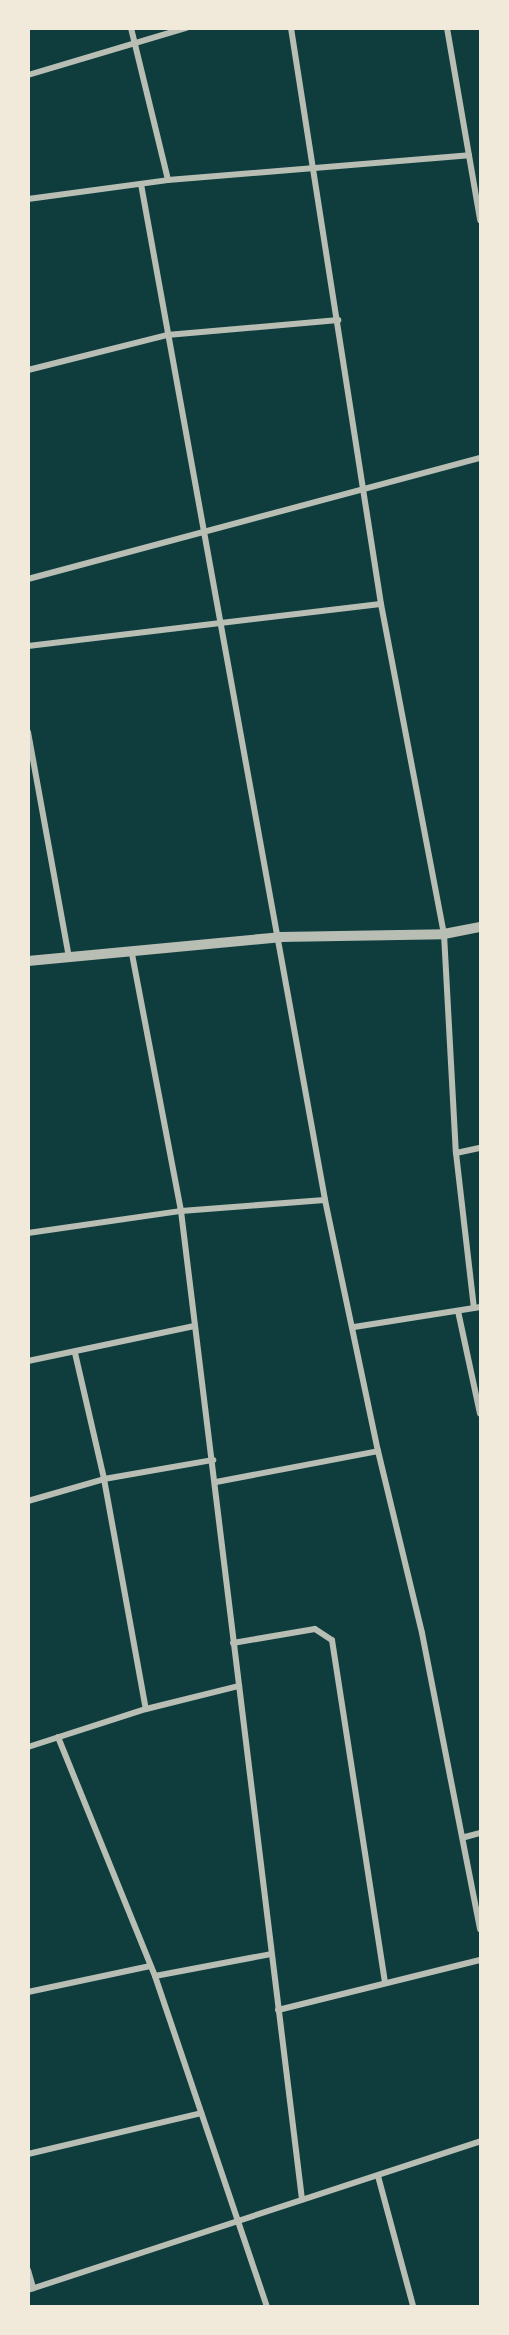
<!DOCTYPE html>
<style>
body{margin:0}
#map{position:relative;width:509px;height:2335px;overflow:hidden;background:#0f3d3e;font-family:"Source Sans 3",sans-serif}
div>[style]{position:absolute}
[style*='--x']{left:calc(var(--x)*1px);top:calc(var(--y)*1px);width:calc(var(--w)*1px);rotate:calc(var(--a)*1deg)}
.minor>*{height:6px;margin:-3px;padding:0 3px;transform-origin:3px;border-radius:3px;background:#b8beb3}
.tertiary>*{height:10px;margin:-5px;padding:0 5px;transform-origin:5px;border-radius:5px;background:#b8beb3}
span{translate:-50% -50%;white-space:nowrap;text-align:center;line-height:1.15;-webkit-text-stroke:6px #f1e9da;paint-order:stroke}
.frame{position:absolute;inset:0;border:30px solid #f1e9da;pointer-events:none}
</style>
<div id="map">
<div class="minor">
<div style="--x:131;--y:28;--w:156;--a:76.3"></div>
<div style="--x:291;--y:28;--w:583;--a:81.12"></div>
<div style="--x:381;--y:604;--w:336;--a:79.2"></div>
<div style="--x:444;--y:934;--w:219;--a:86.9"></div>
<div style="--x:456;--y:1153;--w:156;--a:83.4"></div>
<div style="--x:447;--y:28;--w:195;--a:80.2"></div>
<div style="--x:28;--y:75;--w:165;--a:-16.6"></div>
<div style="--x:141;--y:184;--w:1033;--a:79.73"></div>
<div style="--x:325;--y:1200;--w:257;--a:78.1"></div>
<div style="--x:378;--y:1451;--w:187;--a:76.4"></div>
<div style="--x:422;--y:1633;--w:302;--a:78.9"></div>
<div style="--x:28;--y:199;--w:141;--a:-7.7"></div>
<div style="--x:168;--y:180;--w:302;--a:-4.7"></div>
<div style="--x:28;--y:370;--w:143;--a:-14.1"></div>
<div style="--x:167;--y:335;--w:172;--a:-5"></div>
<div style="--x:28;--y:579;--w:468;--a:-15"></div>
<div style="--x:28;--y:646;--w:355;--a:-6.8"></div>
<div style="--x:28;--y:732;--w:230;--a:79.7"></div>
<div style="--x:132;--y:954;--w:262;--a:79.2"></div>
<div style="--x:181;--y:1211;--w:996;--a:83.02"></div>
<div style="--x:456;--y:1153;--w:25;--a:-12"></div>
<div style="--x:28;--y:1233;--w:155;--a:-8.2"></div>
<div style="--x:181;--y:1211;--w:144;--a:-4.4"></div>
<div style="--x:458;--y:1311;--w:105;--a:77.9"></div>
<div style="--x:354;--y:1327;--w:128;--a:-9"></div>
<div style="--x:75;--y:1353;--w:129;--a:77"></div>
<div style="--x:104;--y:1479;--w:234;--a:79.7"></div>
<div style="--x:28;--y:1361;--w:170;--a:-11.9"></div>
<div style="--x:216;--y:1482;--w:165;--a:-10.8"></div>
<div style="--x:28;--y:1501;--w:79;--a:-16.1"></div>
<div style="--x:104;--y:1479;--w:111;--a:-9.9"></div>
<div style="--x:233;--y:1643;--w:83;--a:-9.7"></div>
<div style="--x:315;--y:1629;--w:20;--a:33"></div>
<div style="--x:332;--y:1640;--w:346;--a:81.2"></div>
<div style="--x:58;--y:1737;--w:258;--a:67.9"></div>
<div style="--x:155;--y:1976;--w:348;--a:71.3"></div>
<div style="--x:28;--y:1747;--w:124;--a:-17.9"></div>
<div style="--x:146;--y:1709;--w:96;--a:-13.9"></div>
<div style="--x:465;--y:1837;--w:16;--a:-15"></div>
<div style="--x:155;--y:1976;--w:118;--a:-10.7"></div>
<div style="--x:28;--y:1992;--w:125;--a:-12"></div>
<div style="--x:278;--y:2010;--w:208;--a:-13.9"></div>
<div style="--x:28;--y:2154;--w:178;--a:-13.3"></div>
<div style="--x:378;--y:2176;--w:135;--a:74.9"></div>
<div style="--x:28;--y:2270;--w:19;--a:74"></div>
<div style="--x:28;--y:2290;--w:476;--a:-18.2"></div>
</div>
<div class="tertiary">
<div style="--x:28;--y:961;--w:253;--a:-5.4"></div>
<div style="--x:280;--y:937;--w:164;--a:-1"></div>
<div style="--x:444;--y:934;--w:37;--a:-11"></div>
</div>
<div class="frame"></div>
</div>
